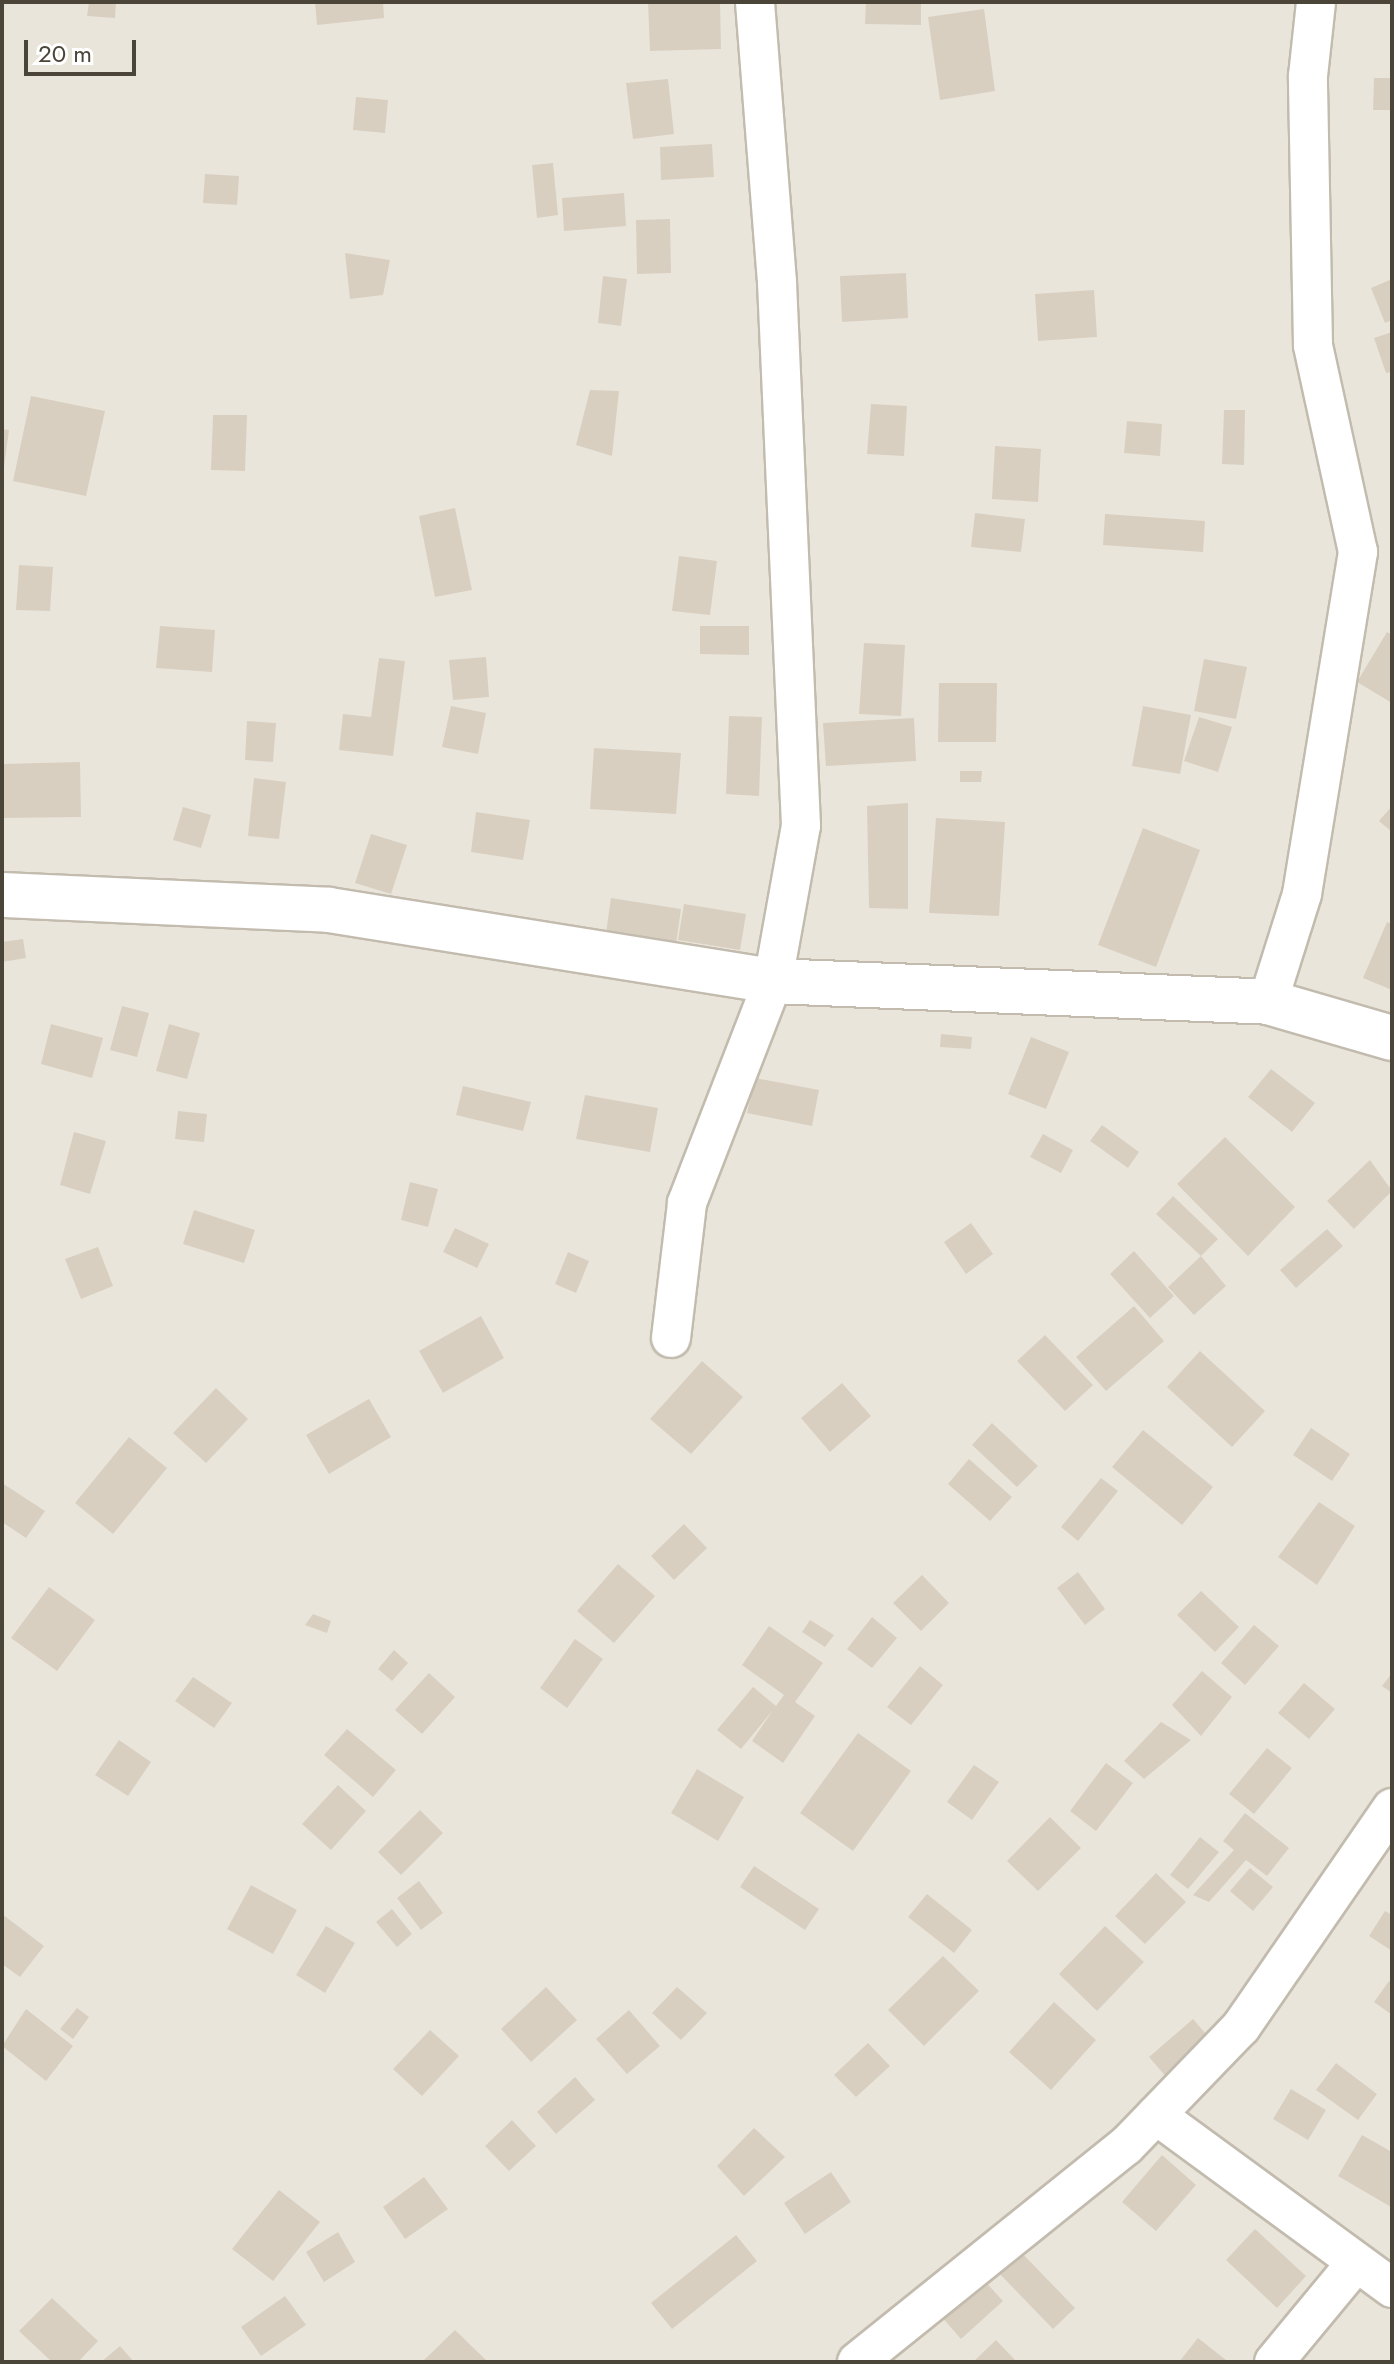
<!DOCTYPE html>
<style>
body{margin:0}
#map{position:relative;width:1394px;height:2364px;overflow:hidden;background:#f6f3ec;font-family:Jost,sans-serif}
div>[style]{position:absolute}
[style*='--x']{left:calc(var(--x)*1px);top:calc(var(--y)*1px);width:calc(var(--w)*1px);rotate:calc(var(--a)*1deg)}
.residential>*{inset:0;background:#eae5da}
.building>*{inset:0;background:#d8cfc1}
.roads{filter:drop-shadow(2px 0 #c2bbae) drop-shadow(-2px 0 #c2bbae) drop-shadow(0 2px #c2bbae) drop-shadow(0 -2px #c2bbae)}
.minor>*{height:38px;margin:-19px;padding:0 19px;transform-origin:19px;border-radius:19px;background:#fff}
.tertiary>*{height:44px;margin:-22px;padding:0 22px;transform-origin:22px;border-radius:22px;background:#fff}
span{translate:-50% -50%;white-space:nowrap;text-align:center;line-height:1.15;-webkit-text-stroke:7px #fff;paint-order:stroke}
.frame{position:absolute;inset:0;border:4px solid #4b4439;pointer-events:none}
.scale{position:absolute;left:24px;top:40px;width:112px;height:36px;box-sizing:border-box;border:4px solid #4b4439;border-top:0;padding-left:10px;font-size:24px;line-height:28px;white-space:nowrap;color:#4b4439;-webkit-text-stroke:6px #fff;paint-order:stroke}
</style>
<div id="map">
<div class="residential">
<div style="clip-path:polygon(2px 2px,1392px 2px,1392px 2362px,2px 2362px)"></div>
</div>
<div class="building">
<div style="clip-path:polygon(89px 2px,116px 2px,115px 18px,87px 16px)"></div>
<div style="clip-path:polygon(315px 2px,383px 2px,384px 18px,317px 25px)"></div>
<div style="clip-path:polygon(648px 2px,720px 2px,721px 49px,650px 51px)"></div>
<div style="clip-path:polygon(866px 2px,921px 2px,921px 25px,865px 24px)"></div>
<div style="clip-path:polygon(984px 9px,995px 91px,940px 100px,928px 17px)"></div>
<div style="clip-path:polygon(1374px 78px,1392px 78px,1392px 110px,1373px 110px)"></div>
<div style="clip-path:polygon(668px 79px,674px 134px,633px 139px,626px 83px)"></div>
<div style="clip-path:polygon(356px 97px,388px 100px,385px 133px,353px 130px)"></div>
<div style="clip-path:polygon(712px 144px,714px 177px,661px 180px,660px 147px)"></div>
<div style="clip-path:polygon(553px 163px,558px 215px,537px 218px,532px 165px)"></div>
<div style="clip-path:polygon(205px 174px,239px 176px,237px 205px,203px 203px)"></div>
<div style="clip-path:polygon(624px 193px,626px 226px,564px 231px,562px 198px)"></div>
<div style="clip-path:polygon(670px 219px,671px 273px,637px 274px,636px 220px)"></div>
<div style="clip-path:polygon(345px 253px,390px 260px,383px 295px,350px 299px)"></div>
<div style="clip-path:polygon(906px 273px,908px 318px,842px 322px,840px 276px)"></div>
<div style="clip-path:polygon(603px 276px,627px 279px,621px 326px,598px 323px)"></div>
<div style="clip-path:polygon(1392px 279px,1392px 320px,1385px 323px,1371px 288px)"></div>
<div style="clip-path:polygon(1094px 290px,1097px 337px,1038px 341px,1035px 294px)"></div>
<div style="clip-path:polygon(1392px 332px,1392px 372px,1386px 373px,1374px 338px)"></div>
<div style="clip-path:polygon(590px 390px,619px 391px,612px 456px,576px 445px)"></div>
<div style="clip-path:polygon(31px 396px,105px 411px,86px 496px,13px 481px)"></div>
<div style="clip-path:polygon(871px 404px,907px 406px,904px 456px,867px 454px)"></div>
<div style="clip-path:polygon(1224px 410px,1245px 410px,1244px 465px,1222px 464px)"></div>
<div style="clip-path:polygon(213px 415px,247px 415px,245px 471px,211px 470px)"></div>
<div style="clip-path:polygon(1127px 421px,1162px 424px,1160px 456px,1124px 453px)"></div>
<div style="clip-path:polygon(2px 429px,9px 430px,4px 467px,2px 467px)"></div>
<div style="clip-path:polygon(995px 446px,1041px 449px,1038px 502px,992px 499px)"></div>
<div style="clip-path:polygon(455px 508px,472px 590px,435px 597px,419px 516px)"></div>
<div style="clip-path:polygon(975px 513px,1025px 519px,1021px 552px,971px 547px)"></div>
<div style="clip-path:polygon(1105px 514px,1205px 521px,1203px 552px,1103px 545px)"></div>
<div style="clip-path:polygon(679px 556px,717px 561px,710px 615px,672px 611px)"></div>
<div style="clip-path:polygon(19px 565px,53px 567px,50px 611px,16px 610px)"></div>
<div style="clip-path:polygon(160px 626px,215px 630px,212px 672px,156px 668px)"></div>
<div style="clip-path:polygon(700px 626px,749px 626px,749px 655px,700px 654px)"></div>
<div style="clip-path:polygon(1387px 632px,1392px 635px,1392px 703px,1357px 682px)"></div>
<div style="clip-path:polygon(864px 643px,905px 645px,901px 716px,859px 714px)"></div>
<div style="clip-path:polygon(486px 657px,489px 697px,453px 700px,449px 660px)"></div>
<div style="clip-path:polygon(379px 658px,405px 661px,393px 756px,339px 750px,343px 714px,371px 717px)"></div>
<div style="clip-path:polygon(1204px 659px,1247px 667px,1236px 719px,1194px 711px)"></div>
<div style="clip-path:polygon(939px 683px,997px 683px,996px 742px,938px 742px)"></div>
<div style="clip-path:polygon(451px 706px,486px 713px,478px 754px,442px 747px)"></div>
<div style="clip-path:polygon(1143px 706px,1191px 715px,1180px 774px,1132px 766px)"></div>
<div style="clip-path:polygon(729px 716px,762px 717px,759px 796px,726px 794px)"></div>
<div style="clip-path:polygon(1199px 717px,1232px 727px,1218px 772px,1184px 761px)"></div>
<div style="clip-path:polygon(914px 718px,916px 761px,826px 766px,823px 723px)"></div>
<div style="clip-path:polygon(247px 721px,276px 723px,273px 762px,245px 760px)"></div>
<div style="clip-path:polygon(594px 748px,681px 753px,676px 814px,590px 809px)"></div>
<div style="clip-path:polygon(80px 762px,81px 817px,2px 818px,2px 764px)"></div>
<div style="clip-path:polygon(960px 771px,982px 771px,981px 782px,960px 782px)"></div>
<div style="clip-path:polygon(254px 778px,286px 782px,279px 839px,248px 836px)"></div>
<div style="clip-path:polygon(908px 803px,908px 909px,869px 908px,867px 806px)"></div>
<div style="clip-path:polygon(1392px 806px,1392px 832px,1379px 821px)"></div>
<div style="clip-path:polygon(183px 807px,211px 815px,201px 848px,173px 840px)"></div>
<div style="clip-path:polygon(476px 812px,530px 820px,523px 860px,471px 852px)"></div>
<div style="clip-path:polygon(936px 818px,1005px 822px,999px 916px,929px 913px)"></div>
<div style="clip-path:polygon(1143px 828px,1200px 850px,1156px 967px,1098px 945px)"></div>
<div style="clip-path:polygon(371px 834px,407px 845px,391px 894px,355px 883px)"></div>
<div style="clip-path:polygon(611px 898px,681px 909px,676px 944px,606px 933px)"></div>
<div style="clip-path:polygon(684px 904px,746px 914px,740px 950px,678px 940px)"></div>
<div style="clip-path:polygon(1387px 922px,1392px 924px,1392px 990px,1363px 978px)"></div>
<div style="clip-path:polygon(23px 939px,26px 958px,2px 962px,2px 942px)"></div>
<div style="clip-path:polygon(122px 1006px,149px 1013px,137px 1057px,110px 1050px)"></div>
<div style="clip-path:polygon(51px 1024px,103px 1038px,92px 1078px,41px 1064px)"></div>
<div style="clip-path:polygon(169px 1024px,200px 1033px,187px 1079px,156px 1071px)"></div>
<div style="clip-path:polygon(941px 1034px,972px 1037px,971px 1049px,940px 1047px)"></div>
<div style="clip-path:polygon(1031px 1037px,1069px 1052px,1046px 1109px,1008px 1094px)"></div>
<div style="clip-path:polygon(1271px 1069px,1315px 1103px,1292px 1132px,1248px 1097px)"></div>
<div style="clip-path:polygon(755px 1078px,819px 1090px,812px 1126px,747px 1113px)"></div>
<div style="clip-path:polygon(463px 1086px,531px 1102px,523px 1131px,456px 1115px)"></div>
<div style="clip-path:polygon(585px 1095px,658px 1108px,650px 1152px,576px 1139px)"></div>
<div style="clip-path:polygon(178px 1111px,207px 1114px,204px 1142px,175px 1139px)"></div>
<div style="clip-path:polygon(1102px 1125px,1139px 1152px,1128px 1168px,1090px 1141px)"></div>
<div style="clip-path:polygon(74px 1132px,106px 1141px,90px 1194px,60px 1185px)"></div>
<div style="clip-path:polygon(1043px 1134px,1073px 1150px,1061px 1173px,1030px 1157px)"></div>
<div style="clip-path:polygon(1225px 1137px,1295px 1207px,1248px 1256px,1177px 1184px)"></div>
<div style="clip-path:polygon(1370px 1160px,1392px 1191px,1354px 1229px,1327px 1201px)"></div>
<div style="clip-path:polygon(410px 1182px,438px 1189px,428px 1227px,401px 1220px)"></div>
<div style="clip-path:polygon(1173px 1196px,1218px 1239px,1201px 1256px,1226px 1286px,1194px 1315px,1168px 1287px,1201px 1256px,1156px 1214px)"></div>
<div style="clip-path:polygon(194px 1210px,255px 1230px,244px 1263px,183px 1244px)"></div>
<div style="clip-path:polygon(971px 1223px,993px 1254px,966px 1274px,944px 1242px)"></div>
<div style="clip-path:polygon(455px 1228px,489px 1244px,477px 1268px,443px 1252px)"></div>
<div style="clip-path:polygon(1327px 1229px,1343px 1246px,1296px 1288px,1280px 1270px)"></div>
<div style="clip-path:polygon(98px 1247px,113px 1286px,81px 1299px,65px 1259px)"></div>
<div style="clip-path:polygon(1134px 1251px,1174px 1296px,1150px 1318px,1110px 1274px)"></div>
<div style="clip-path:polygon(568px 1252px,589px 1261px,576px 1293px,555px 1284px)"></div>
<div style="clip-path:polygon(1134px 1306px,1164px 1341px,1106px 1391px,1076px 1357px)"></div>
<div style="clip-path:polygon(481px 1316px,504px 1358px,443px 1393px,419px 1351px)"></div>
<div style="clip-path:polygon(1045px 1335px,1093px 1385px,1065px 1411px,1017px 1361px)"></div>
<div style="clip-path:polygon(1200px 1351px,1265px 1411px,1232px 1447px,1167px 1387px)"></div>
<div style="clip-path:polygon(702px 1361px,743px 1397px,691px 1454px,650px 1419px)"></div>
<div style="clip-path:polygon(842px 1383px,871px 1416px,830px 1452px,801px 1418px)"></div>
<div style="clip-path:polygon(216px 1388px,248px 1419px,206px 1463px,173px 1433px)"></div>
<div style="clip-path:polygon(369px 1399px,391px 1437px,329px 1474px,306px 1435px)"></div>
<div style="clip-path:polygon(992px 1423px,1038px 1466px,1017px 1487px,972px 1445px)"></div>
<div style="clip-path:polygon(1311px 1428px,1350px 1454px,1332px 1481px,1293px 1455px)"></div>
<div style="clip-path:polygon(1143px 1430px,1213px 1487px,1182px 1525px,1112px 1467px)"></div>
<div style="clip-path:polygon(129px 1437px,167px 1468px,113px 1534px,75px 1503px)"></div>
<div style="clip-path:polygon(969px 1459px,1012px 1497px,990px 1521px,948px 1484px)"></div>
<div style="clip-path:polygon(1101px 1478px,1118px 1491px,1078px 1541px,1061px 1527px)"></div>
<div style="clip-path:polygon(2px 1483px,45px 1511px,26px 1538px,2px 1522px)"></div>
<div style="clip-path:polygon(1319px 1502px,1355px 1526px,1317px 1585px,1278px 1557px)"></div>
<div style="clip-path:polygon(684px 1524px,707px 1548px,674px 1580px,651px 1556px)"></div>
<div style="clip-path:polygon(618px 1564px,655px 1596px,614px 1643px,577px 1611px)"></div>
<div style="clip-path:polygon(1078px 1572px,1105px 1609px,1085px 1625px,1057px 1588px)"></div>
<div style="clip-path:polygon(922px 1575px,949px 1603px,921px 1631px,893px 1603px)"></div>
<div style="clip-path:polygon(49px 1587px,95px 1620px,57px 1671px,11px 1638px)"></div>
<div style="clip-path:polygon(1201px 1591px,1239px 1627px,1215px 1652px,1177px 1615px)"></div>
<div style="clip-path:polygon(313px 1614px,331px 1621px,327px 1633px,305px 1625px)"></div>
<div style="clip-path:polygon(872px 1617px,897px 1638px,872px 1668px,847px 1649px)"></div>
<div style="clip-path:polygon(810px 1620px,834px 1635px,825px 1647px,802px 1632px)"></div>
<div style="clip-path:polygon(1254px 1625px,1279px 1646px,1245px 1685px,1221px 1663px)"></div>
<div style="clip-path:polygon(769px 1626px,823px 1663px,795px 1702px,815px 1716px,783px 1763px,752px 1741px,773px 1710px,741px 1749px,717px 1730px,753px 1687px,776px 1706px,784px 1695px,742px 1665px)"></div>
<div style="clip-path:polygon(575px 1639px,603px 1659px,567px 1708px,540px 1688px)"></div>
<div style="clip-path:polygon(394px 1650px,408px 1663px,392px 1681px,378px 1669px)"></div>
<div style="clip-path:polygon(920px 1666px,943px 1685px,911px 1725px,887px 1707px)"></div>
<div style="clip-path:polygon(1202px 1671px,1232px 1697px,1201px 1736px,1172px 1705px)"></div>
<div style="clip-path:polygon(429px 1673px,455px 1697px,422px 1734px,395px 1710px)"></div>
<div style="clip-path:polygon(1392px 1673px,1392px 1693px,1382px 1686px)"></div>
<div style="clip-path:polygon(193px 1677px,232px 1703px,214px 1728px,175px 1701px)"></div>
<div style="clip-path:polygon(1304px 1683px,1335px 1709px,1309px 1739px,1278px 1713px)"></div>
<div style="clip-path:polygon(1161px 1722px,1191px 1740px,1144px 1779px,1124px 1761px)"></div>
<div style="clip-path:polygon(347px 1729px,396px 1770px,373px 1797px,324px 1755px)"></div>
<div style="clip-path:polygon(858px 1733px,911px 1771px,853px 1851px,800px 1813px)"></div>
<div style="clip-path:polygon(119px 1740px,151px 1762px,128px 1796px,95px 1775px)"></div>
<div style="clip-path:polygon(1267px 1748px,1292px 1768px,1254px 1814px,1229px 1794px)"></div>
<div style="clip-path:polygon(1106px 1763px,1133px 1783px,1096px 1831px,1070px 1811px)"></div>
<div style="clip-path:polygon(974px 1765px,999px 1782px,972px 1820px,947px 1802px)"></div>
<div style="clip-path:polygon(697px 1769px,744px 1797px,718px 1841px,671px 1813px)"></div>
<div style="clip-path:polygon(338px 1785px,366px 1811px,331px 1850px,302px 1824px)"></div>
<div style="clip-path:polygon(420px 1810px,443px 1833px,401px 1875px,378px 1852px)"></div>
<div style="clip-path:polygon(1245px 1813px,1289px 1848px,1267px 1876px,1246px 1860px,1209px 1902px,1193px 1895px,1234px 1850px,1223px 1841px)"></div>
<div style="clip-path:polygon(1050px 1817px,1081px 1848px,1038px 1891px,1007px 1861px)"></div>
<div style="clip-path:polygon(1200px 1837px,1219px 1852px,1188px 1889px,1170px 1875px)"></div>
<div style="clip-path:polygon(754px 1866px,819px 1909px,805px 1930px,740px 1887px)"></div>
<div style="clip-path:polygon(1250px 1868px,1273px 1887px,1253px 1911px,1230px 1891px)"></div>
<div style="clip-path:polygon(1156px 1873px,1186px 1902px,1145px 1944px,1115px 1916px)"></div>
<div style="clip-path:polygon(419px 1881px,443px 1913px,421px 1930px,397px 1898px)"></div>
<div style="clip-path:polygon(251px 1885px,297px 1910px,273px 1954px,227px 1929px)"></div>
<div style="clip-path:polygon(927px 1894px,972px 1930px,954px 1953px,908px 1917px)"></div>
<div style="clip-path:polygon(392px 1909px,412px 1934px,397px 1947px,376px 1922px)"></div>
<div style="clip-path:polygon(1385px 1911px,1392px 1915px,1392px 1951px,1369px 1936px)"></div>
<div style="clip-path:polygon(2px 1914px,44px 1946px,20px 1977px,2px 1964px)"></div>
<div style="clip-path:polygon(326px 1926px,355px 1943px,325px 1993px,296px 1975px)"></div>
<div style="clip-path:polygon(1105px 1926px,1144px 1962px,1097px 2011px,1059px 1974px)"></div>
<div style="clip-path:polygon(943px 1956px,979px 1991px,924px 2046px,888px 2010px)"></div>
<div style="clip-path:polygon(1389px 1981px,1392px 1984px,1392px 2015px,1374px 2002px)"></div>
<div style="clip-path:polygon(546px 1987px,577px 2020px,531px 2062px,501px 2029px)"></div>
<div style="clip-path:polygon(677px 1987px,707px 2013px,681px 2040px,652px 2013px)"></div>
<div style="clip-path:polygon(1054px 2002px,1096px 2040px,1051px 2090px,1009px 2052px)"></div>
<div style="clip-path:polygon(77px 2008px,89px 2017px,73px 2039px,60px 2029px)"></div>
<div style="clip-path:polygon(26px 2009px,73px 2046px,46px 2081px,2px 2046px)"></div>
<div style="clip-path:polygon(629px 2010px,660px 2046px,627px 2074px,596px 2039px)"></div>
<div style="clip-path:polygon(1193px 2019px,1212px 2041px,1168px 2079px,1149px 2057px)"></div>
<div style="clip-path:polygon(430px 2030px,459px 2056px,422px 2096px,393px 2069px)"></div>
<div style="clip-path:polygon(868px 2043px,890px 2066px,856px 2097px,834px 2075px)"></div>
<div style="clip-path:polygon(1336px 2063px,1377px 2094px,1358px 2120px,1316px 2090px)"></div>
<div style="clip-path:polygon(575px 2077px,595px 2100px,556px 2134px,537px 2112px)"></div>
<div style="clip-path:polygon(1291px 2089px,1326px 2110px,1308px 2140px,1273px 2119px)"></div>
<div style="clip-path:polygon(512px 2120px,536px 2146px,509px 2171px,485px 2146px)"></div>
<div style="clip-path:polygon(754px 2128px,785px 2157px,744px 2196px,717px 2166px)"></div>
<div style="clip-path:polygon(1362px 2135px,1392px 2152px,1391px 2207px,1338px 2176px)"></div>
<div style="clip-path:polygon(1162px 2155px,1196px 2185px,1156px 2231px,1122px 2202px)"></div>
<div style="clip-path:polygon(831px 2172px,851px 2202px,805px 2234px,784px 2203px)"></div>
<div style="clip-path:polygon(424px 2177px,448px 2209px,405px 2239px,383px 2207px)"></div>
<div style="clip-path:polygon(279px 2190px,320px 2222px,273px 2281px,232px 2249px)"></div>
<div style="clip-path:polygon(1255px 2229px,1306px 2276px,1277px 2308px,1226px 2260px)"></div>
<div style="clip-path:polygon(338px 2232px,355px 2262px,324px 2282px,306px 2252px)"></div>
<div style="clip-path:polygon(736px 2235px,757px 2261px,672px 2329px,651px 2303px)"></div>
<div style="clip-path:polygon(1017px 2248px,1075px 2308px,1053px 2329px,995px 2269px)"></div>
<div style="clip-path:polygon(981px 2277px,1003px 2301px,961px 2339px,940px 2315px)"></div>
<div style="clip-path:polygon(285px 2296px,306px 2325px,261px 2356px,241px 2327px)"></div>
<div style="clip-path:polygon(52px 2298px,98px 2341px,78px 2362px,52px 2362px,19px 2331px)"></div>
<div style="clip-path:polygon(455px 2330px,488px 2362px,422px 2362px)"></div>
<div style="clip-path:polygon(1198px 2338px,1226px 2360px,1224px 2362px,1179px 2362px)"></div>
<div style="clip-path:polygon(996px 2340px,1017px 2362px,973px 2362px)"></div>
<div style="clip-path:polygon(120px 2346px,134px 2362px,101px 2362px)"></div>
</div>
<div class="roads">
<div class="minor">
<div style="--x:1268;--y:1002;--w:113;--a:-72.5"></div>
<div style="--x:1302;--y:894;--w:347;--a:-80.7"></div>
<div style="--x:1358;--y:552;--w:212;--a:-102.3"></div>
<div style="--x:1313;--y:345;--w:269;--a:-91.1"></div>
<div style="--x:1308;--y:76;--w:74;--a:-83.8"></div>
<div style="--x:671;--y:1338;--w:136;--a:-83.2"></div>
<div style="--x:687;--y:1203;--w:238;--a:-68.8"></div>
<div style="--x:773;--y:981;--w:158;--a:-79.8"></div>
<div style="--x:801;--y:826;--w:545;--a:-92.53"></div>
<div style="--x:777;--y:282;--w:281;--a:-94.5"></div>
<div style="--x:1156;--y:2115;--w:293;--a:36.2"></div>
<div style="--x:857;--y:2362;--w:345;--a:-38.8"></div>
<div style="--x:1126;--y:2146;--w:165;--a:-46"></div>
<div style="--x:1241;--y:2027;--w:266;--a:-55.4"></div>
<div style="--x:1274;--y:2362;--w:129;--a:-50.4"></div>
</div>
<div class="tertiary">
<div style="--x:2;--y:895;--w:327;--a:2.6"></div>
<div style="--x:329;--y:910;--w:450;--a:9.1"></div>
<div style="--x:773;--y:981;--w:495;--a:2.4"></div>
<div style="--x:1268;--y:1002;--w:129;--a:16.2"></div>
</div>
</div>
<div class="frame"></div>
<div class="scale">20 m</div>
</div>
